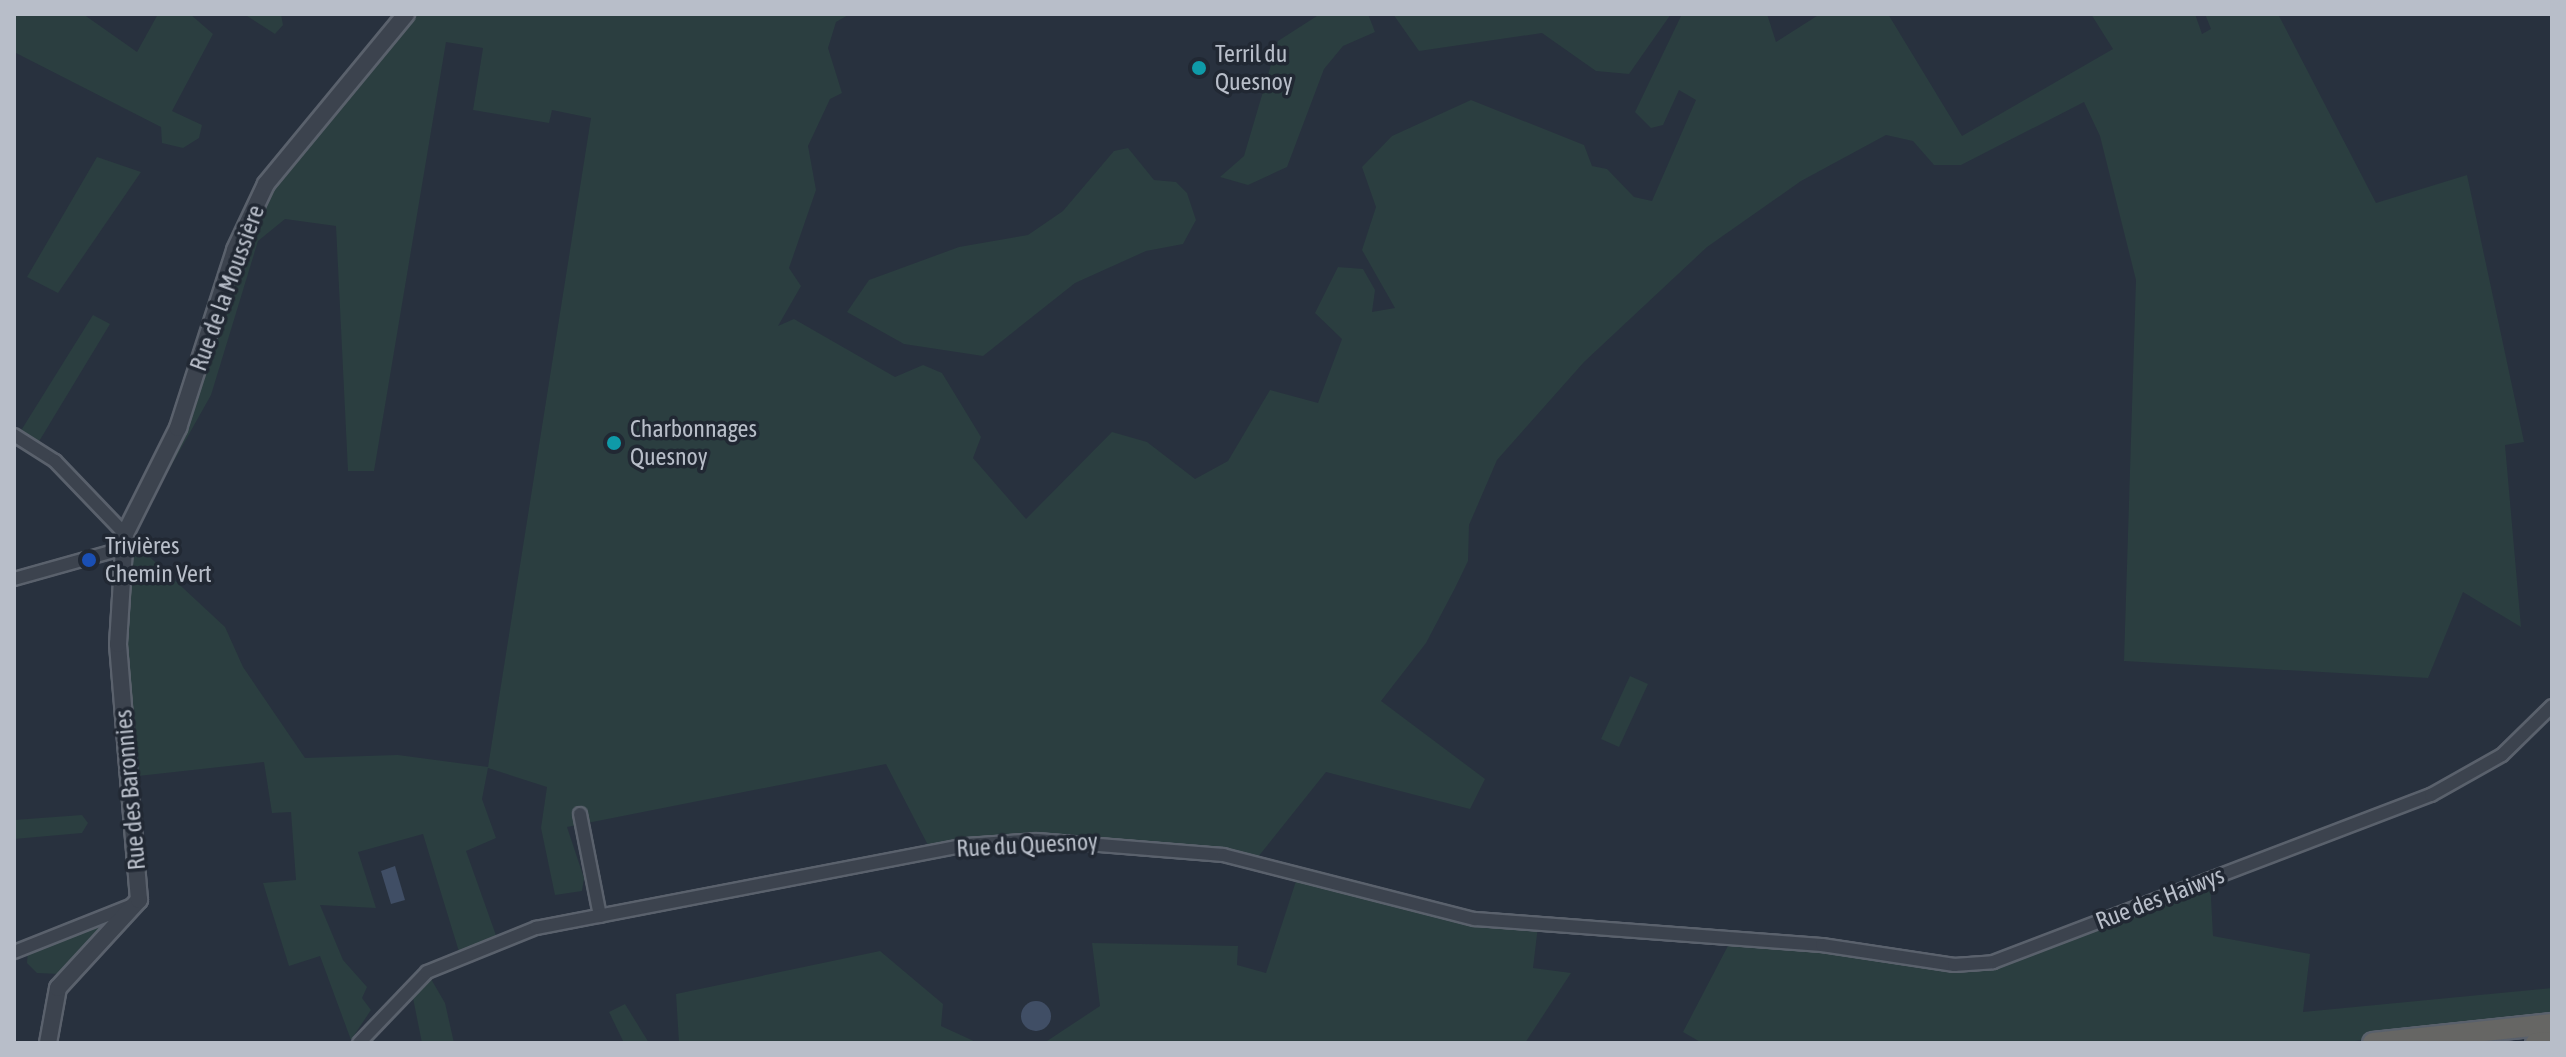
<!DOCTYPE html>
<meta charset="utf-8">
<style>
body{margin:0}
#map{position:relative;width:2566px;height:1057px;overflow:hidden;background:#28313e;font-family:"Asap Condensed",sans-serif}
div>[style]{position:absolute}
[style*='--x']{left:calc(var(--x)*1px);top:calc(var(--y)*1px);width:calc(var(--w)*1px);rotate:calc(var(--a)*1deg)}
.green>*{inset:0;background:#2b3e40}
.water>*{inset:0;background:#404e65}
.round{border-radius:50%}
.roads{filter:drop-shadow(2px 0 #5a616c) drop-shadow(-2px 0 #5a616c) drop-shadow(0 2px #5a616c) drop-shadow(0 -2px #5a616c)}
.minor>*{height:12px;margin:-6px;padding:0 6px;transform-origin:6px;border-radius:6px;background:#3c434e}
.tertiary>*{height:16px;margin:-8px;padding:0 8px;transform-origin:8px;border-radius:8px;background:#3c434e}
.trunk>*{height:20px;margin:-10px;padding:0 10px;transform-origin:10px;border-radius:10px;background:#666664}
.dots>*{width:22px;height:22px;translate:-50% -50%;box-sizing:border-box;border:4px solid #212833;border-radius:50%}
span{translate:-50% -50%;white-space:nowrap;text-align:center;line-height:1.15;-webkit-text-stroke:7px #212833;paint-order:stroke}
.poi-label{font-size:24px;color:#b8bec9}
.left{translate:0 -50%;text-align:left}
.street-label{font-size:24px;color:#b8bec9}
.frame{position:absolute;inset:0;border:16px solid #b8bec9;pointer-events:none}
</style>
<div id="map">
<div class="green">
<div style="clip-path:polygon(14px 14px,83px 14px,137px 52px,158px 14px,190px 14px,213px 34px,172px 111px,202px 125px,199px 138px,183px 148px,162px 143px,161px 127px,14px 52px)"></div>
<div style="clip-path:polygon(244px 14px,281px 14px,283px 25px,275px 34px)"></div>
<div style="clip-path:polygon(406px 14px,850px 14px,836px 22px,828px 48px,842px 93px,830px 99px,808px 146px,816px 190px,789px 268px,801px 286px,778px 326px,794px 319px,895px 377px,923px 365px,942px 373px,981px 437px,973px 458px,1026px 519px,1112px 432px,1147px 442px,1195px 479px,1228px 461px,1270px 390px,1318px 403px,1342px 339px,1315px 313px,1338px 267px,1363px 269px,1375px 290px,1372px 312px,1395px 308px,1362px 250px,1376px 207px,1362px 167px,1392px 136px,1471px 100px,1584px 145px,1592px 166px,1607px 169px,1634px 197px,1652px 201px,1696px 100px,1679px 90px,1663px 125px,1651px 128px,1635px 112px,1682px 14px,1767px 14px,1776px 42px,1820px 14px,1888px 14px,1962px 136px,2113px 49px,2091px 14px,2195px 14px,2202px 34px,2211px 29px,2205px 14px,2278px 14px,2376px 203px,2467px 175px,2524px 442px,2505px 445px,2521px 627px,2463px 592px,2428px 678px,2124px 661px,2136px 280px,2100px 136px,2084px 102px,1961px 165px,1934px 165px,1913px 141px,1886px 135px,1801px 181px,1707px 247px,1584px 362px,1497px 460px,1469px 525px,1468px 561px,1455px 588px,1426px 643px,1381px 701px,1485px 779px,1470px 809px,1326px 772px,1254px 862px,1107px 840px,931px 851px,886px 764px,567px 827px,584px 878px,582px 891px,555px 895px,541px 828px,547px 787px,488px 768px,482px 799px,496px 838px,466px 851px,498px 941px,460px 955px,423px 834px,358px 852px,376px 908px,320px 905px,343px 960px,367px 987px,362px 998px,371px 1010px,351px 1040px,320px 956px,289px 966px,263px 883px,296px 880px,291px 812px,272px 813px,264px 762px,129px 777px,118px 644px,125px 534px,225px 627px,243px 667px,305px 758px,398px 755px,488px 767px,591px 118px,552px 110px,549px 123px,473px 110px,483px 48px,446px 42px,374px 471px,348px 471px,336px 226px,285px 219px,258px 241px,211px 395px,143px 516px,135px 512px,178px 428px,250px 217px)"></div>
<div style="clip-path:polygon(1320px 14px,1368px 14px,1375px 32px,1343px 46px,1324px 69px,1287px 167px,1248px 185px,1220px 177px,1244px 156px,1278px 41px)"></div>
<div style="clip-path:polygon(1393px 14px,1671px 14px,1629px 74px,1596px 71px,1542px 33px,1419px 51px)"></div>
<div style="clip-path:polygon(1128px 148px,1154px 180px,1176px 182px,1187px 193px,1196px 220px,1183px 244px,1146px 251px,1075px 283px,983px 356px,904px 344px,847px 312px,869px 280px,959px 247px,1028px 235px,1063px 211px,1114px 151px)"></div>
<div style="clip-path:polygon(97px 157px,141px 172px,58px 293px,27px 277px)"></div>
<div style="clip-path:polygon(93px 315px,110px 324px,35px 448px,17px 437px)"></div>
<div style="clip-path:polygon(1630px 676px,1648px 684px,1619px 747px,1601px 739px)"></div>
<div style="clip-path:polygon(82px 815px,88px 823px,82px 833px,14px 839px,14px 820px)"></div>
<div style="clip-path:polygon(1298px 875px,1538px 926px,1533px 968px,1571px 973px,1525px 1043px,1044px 1043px,1100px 1006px,1092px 943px,1238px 946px,1237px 965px,1266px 973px)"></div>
<div style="clip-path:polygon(2210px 879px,2213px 936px,2310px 954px,2303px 1012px,2552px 988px,2552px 1018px,2338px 1043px,1702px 1043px,1683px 1032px,1731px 940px,1973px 964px)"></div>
<div style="clip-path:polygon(110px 914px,114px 919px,59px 974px,37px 973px,27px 963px,28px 949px)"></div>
<div style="clip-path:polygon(880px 951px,943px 1004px,941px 1026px,978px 1043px,679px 1043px,676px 994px)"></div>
<div style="clip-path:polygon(427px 972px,445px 1003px,454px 1043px,422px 1043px,412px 993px)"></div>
<div style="clip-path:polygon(625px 1004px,649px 1043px,624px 1043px,609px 1012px)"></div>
</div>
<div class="water">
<div style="clip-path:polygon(395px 866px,405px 900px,391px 904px,381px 871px)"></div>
<div class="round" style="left:1021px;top:1001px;width:30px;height:30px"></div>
</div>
<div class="roads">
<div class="minor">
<div style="--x:14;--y:435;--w:49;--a:32.4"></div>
<div style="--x:55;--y:461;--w:101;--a:46.2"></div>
<div style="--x:14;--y:579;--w:114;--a:-15.7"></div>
<div style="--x:580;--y:814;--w:104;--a:78.9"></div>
<div style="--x:14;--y:952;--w:130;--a:-21.6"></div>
<div style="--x:359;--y:1043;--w:98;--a:-46.2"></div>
<div style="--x:427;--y:972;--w:118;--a:-22"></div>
<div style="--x:536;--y:928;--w:438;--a:-10.9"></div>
<div style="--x:966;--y:845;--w:71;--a:-4"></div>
<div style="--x:1037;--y:840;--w:187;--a:4.6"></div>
<div style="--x:1223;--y:855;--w:260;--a:14.3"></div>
<div style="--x:1475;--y:919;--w:348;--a:4.3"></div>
<div style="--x:1822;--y:945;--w:134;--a:8.6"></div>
<div style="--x:1954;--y:965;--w:39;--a:-4"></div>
<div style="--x:1993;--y:962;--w:469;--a:-20.9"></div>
<div style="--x:2431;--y:795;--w:81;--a:-29.4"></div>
<div style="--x:2502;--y:755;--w:70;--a:-44.4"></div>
</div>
<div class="tertiary">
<div style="--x:48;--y:1043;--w:56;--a:-79.7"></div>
<div style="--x:58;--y:988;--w:120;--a:-47.4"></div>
<div style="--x:139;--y:900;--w:257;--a:-94.7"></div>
<div style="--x:118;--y:644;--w:110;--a:-86.4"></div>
<div style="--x:125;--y:534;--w:119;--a:-63.4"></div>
<div style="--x:178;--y:428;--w:187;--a:-72.2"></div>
<div style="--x:235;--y:250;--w:73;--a:-64.8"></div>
<div style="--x:266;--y:184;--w:220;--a:-50.5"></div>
</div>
<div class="trunk">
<div style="--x:2373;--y:1043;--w:180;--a:-6.1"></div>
<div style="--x:2536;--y:1043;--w:16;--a:-4"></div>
</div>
</div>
<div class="dots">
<div style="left:1199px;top:68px;background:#0f9aa8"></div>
<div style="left:614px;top:443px;background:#0f9aa8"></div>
<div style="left:89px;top:560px;background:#1a4fb4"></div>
</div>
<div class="poi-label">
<span class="left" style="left:1215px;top:68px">Terril du<br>Quesnoy</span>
<span class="left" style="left:630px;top:443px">Charbonnages<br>Quesnoy</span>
<span class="left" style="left:105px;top:560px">Trivières<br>Chemin Vert</span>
</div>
<div class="street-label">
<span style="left:227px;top:288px;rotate:-70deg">Rue de la Moussière</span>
<span style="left:130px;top:790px;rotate:-95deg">Rue des Baronnies</span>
<span style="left:1027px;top:845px;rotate:-3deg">Rue du Quesnoy</span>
<span style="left:2160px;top:898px;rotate:-21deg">Rue des Haiwys</span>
</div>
<div class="frame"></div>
</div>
